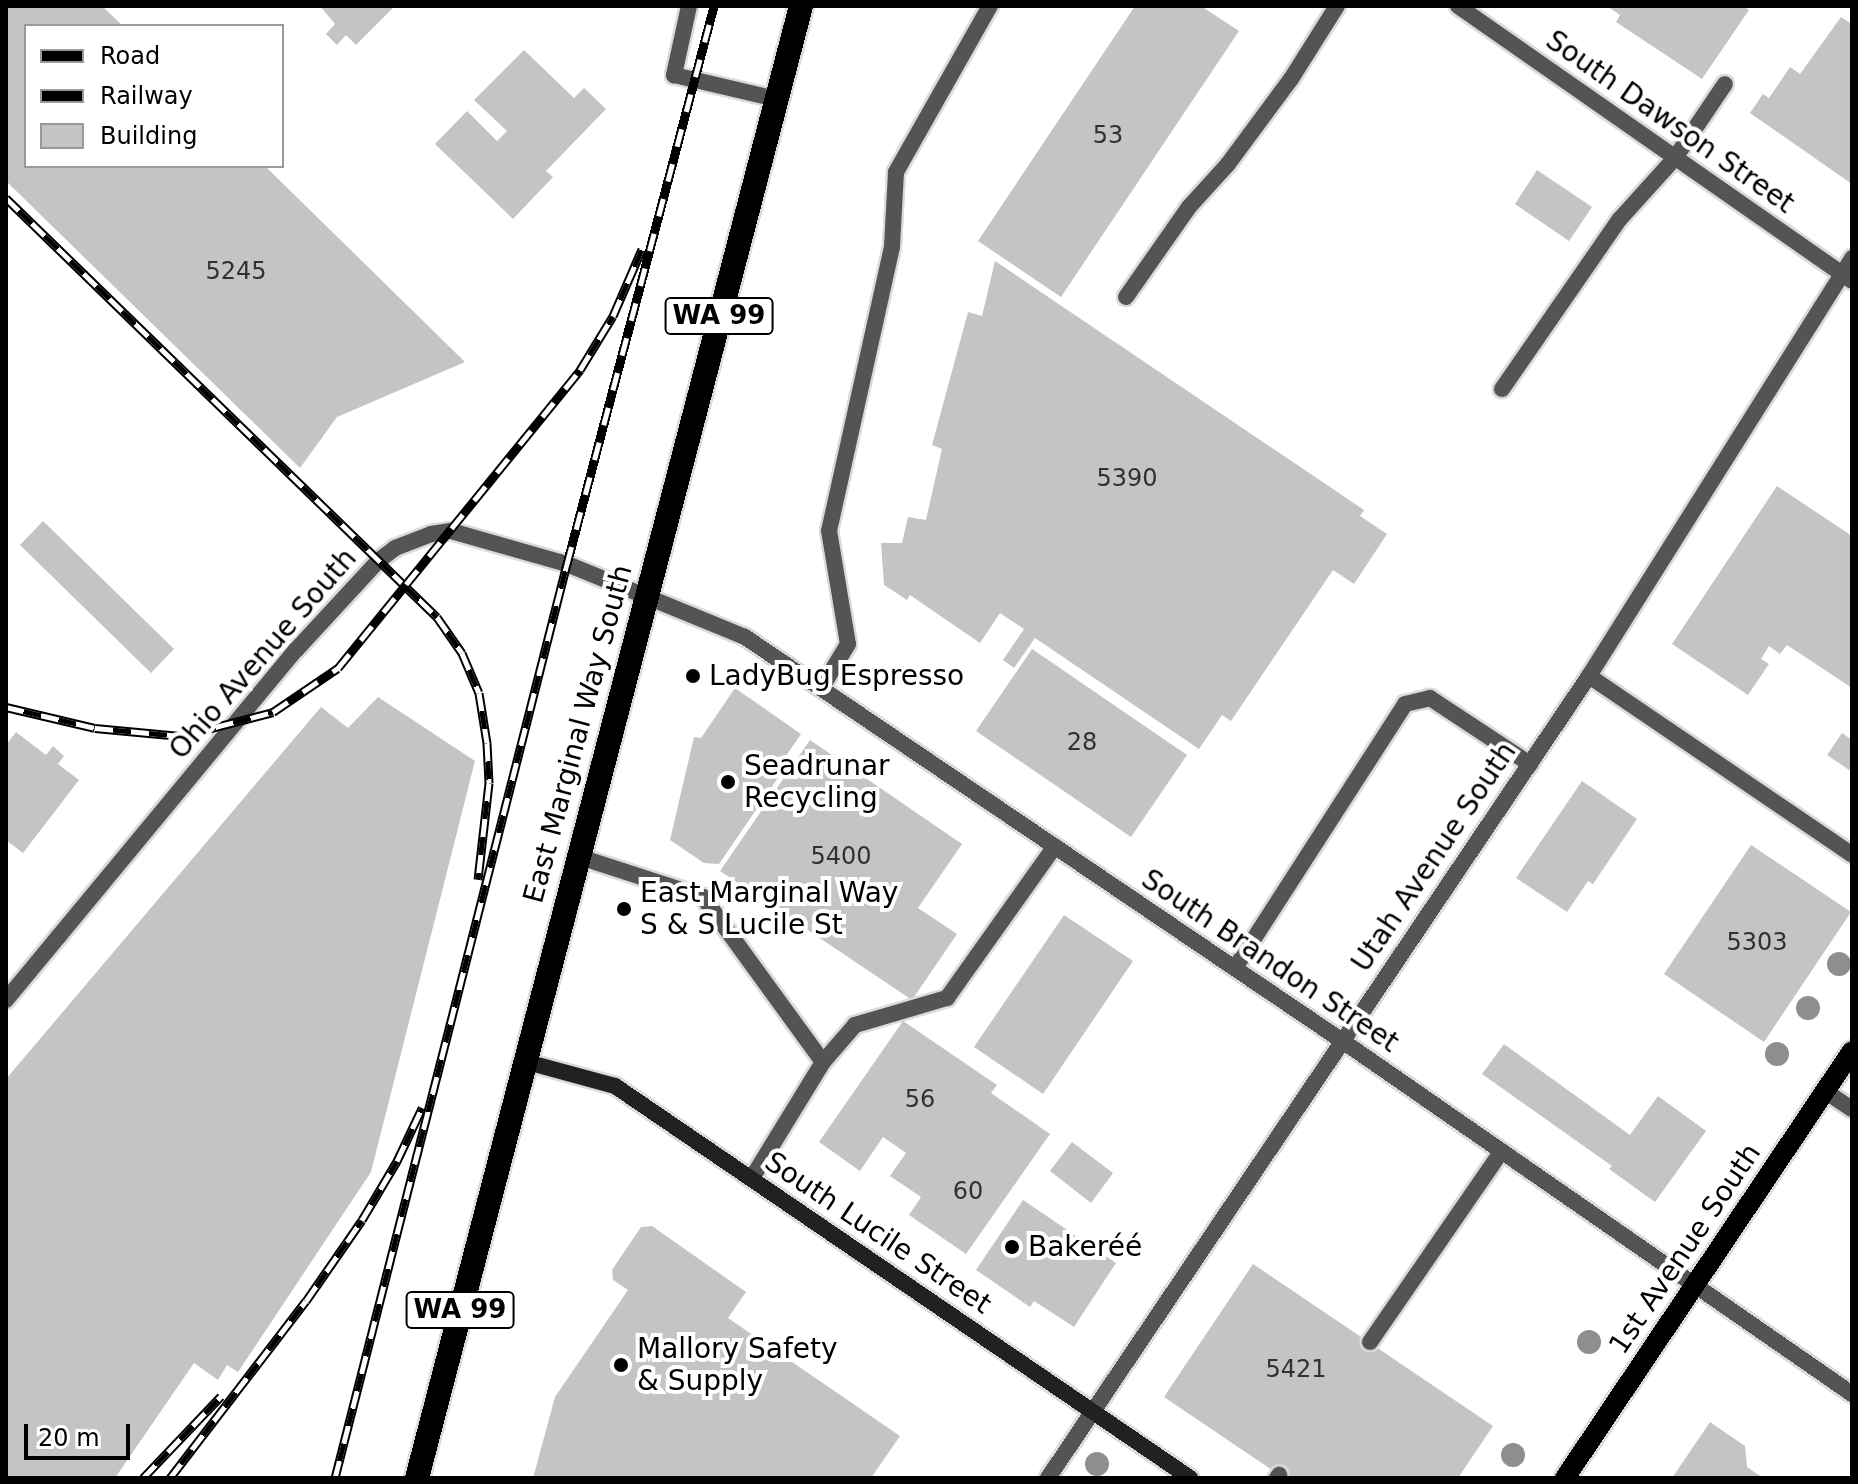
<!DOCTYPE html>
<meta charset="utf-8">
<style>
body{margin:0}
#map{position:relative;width:1858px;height:1484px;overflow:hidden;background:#fff;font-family:"DejaVu Sans",sans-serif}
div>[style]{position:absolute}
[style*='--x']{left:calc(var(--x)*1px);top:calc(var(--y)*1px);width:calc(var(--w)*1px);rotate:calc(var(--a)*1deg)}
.building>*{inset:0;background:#c4c4c4}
.roads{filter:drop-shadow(2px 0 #dbdbdb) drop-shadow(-2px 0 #dbdbdb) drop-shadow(0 2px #dbdbdb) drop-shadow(0 -2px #dbdbdb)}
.lane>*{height:16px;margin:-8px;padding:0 8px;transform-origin:8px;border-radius:8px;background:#545454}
.street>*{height:16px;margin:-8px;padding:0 8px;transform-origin:8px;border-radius:8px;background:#545454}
.secondary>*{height:16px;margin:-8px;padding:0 8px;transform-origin:8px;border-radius:8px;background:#212121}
.primary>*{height:20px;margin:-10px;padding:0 10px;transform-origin:10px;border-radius:10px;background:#000}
.highway>*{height:24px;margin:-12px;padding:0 12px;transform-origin:12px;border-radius:12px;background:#000}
.rail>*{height:9px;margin-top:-4.5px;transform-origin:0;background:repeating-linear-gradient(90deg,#fff 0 18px,#000 0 36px);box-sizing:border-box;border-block:2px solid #000}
.trees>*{width:24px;height:24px;margin:-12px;border-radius:50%;background:#8e8e8e}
.dots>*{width:22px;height:22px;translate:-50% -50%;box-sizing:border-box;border:4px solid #fff;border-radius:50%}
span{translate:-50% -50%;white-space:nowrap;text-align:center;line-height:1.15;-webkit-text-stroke:8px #fff;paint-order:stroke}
.number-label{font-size:24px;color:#313131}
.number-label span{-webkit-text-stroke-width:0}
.shield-label span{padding:2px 6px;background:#fff;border:2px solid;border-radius:6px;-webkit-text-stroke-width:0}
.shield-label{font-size:26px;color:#000;font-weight:700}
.street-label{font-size:28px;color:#000}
.poi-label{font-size:28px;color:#000}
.left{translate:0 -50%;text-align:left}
.frame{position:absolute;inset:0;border:8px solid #000;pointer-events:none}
.legend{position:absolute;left:24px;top:24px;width:260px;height:144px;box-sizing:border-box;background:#fff;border:2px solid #999;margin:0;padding:10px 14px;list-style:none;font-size:24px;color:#000}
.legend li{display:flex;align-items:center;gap:16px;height:40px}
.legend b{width:40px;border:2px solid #999}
.scale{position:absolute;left:24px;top:1424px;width:106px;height:36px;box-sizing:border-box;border:4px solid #000;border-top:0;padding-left:10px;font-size:24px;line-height:28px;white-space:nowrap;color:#000;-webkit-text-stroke:6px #fff;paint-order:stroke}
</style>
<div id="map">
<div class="building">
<div style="clip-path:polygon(6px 6px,102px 6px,123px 26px,26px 26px,26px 166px,265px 166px,465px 362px,337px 417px,300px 468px,6px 181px)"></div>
<div style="clip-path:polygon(320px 6px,395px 6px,356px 45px,346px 35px,337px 45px,326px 34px,335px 24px)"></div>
<div style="clip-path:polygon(1135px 6px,1201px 6px,1239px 31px,1061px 297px,978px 241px)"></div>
<div style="clip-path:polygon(1607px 6px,1743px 6px,1749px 10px,1702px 79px,1616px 22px,1620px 15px)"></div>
<div style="clip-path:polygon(1841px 17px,1852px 24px,1852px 184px,1750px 113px,1763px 94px,1769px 98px,1790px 67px,1800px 74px)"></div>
<div style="clip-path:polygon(524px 50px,574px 98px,584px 88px,606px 109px,546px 171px,553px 177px,513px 219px,435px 144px,467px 111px,497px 141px,507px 131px,474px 100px)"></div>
<div style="clip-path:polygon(1537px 170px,1592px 207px,1569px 241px,1515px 204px)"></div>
<div style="clip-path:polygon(995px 261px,1364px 510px,1360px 516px,1387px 534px,1354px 584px,1333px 570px,1231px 721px,1222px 715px,1199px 749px,1035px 638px,1014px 668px,1003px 660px,1024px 629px,1000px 613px,980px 643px,910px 595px,907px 600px,884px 585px,881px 543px,902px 543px,908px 517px,926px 520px,942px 449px,932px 445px,968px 312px,982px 316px)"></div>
<div style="clip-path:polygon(1777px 486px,1852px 536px,1852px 688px,1787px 645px,1780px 654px,1769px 646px,1761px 659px,1769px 664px,1748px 695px,1672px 644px)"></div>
<div style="clip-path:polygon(43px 521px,174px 649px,151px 673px,20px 545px)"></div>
<div style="clip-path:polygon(1032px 649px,1187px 755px,1131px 837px,976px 731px)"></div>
<div style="clip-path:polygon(735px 688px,801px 734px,781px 763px,786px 766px,719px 864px,704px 863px,670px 840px,694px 737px,701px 738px)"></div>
<div style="clip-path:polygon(378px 697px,475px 761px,371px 1172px,238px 1372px,227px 1365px,218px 1380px,194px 1363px,115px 1478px,6px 1478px,6px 1079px,321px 707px,348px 728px)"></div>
<div style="clip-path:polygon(16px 732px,46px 755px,53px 746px,64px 756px,58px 764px,79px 780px,23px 853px,6px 840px,6px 745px)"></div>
<div style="clip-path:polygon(1842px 733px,1852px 740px,1852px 772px,1827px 755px)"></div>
<div style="clip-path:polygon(810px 740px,962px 844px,918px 908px,957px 934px,912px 1000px,720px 871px)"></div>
<div style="clip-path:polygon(1582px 781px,1637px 819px,1593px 884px,1588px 881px,1567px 912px,1516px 878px)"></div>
<div style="clip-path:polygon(1751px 845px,1851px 912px,1764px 1042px,1664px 974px)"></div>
<div style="clip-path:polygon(1064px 915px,1133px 961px,1043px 1094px,974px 1047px)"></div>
<div style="clip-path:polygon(903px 1021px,997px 1085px,991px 1093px,1050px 1134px,966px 1254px,909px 1215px,921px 1197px,890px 1176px,906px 1153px,883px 1137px,860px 1171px,819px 1142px)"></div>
<div style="clip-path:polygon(1504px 1044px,1630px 1135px,1658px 1096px,1706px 1131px,1655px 1202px,1609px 1169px,1612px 1166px,1482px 1074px)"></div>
<div style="clip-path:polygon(1072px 1142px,1113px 1173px,1091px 1203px,1050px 1171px)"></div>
<div style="clip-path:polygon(1023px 1200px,1116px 1263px,1074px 1327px,1034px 1301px,1030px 1307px,976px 1270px)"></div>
<div style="clip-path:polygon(652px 1226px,746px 1292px,728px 1318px,900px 1436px,871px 1478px,533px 1478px,555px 1397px,628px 1290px,613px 1280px,612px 1270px,641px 1227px)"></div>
<div style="clip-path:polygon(1253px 1264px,1493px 1426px,1458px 1478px,1284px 1478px,1164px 1397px)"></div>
<div style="clip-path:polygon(1710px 1422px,1745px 1446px,1747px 1467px,1763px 1478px,1672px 1478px)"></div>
</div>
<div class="roads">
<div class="lane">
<div style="--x:689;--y:6;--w:71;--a:102.3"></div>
<div style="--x:674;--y:75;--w:105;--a:13.2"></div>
<div style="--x:1126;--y:297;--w:110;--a:-55"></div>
<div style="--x:1189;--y:207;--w:58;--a:-47.8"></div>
<div style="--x:1228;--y:164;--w:106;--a:-53.5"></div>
<div style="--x:1291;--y:79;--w:86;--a:-57.8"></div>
<div style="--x:1502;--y:389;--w:206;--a:-55.3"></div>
<div style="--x:1619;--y:220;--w:84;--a:-47.9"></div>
<div style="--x:1675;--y:158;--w:89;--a:-56"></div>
<div style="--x:822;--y:687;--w:50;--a:-58.8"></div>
<div style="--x:848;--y:644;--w:115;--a:-99.5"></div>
<div style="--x:829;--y:531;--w:292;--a:-77.5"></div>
<div style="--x:892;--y:246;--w:74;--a:-86.9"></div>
<div style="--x:896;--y:172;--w:191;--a:-60.5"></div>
<div style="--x:577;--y:856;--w:133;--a:18"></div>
<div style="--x:703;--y:897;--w:204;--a:54"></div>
<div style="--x:823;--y:1062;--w:136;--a:121.5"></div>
<div style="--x:1235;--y:968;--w:314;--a:-57.2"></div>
<div style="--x:1405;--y:704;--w:26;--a:-13"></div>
<div style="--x:1430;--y:698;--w:120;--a:33.4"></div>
<div style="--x:6;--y:1000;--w:83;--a:-50.4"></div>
<div style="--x:823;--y:1062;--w:49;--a:-49.1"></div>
<div style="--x:855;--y:1025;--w:96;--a:-16.4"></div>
<div style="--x:947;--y:998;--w:186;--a:-54.6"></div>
<div style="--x:1825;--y:1091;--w:32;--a:34"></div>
<div style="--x:1370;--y:1342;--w:232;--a:-55.4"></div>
<div style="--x:1277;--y:1478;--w:4;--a:-56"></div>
</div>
<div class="street">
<div style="--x:1458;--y:6;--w:480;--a:34.9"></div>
<div style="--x:1589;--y:676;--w:318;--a:34.2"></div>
<div style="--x:59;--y:936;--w:371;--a:-50.4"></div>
<div style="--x:296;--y:650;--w:121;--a:-47.3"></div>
<div style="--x:378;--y:561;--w:21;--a:-37"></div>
<div style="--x:395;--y:548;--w:39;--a:-21"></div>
<div style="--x:431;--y:534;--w:20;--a:-9"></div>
<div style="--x:451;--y:531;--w:121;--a:15.9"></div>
<div style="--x:567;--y:564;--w:192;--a:22.3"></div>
<div style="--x:745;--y:637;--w:719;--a:34.07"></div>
<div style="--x:1341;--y:1040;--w:622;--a:34.71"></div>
<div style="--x:1048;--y:1478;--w:967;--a:-56"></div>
<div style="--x:1589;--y:676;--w:494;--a:-57.8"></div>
</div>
<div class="secondary">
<div style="--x:523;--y:1061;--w:95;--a:15.2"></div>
<div style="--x:615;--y:1086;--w:696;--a:34.28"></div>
</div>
<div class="primary">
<div style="--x:1565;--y:1478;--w:514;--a:-56.09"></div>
</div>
<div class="highway">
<div style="--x:417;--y:1478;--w:1521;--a:-75.38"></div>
</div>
</div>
<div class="rail">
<div style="--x:6;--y:198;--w:601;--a:44.19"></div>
<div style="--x:437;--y:617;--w:44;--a:55.2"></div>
<div style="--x:462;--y:653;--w:43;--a:67"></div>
<div style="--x:479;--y:693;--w:51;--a:80.9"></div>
<div style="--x:487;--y:743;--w:40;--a:87.1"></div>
<div style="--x:489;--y:783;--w:97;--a:96.5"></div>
<div style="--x:6;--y:707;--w:91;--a:13.3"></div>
<div style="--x:95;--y:728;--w:86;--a:5.3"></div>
<div style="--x:181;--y:736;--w:95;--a:-14.6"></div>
<div style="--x:273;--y:712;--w:78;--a:-34.1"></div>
<div style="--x:338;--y:668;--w:384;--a:-50.9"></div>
<div style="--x:580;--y:370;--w:63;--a:-58.6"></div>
<div style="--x:613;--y:316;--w:73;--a:-66.6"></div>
<div style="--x:143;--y:1478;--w:113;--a:-46.4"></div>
<div style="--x:170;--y:1478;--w:223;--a:-52.5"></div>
<div style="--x:306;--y:1301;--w:98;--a:-55.3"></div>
<div style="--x:362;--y:1220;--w:69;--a:-59.3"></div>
<div style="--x:397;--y:1161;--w:59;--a:-64.7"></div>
<div style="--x:335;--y:1478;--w:943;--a:-75.76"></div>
<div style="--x:567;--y:564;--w:577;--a:-75.24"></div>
</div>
<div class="trees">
<div style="left:1839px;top:964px"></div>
<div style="left:1808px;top:1008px"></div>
<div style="left:1777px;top:1054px"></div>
<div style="left:1589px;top:1342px"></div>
<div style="left:1513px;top:1455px"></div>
<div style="left:1097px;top:1464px"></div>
</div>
<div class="dots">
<div style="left:693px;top:676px;background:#000"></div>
<div style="left:728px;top:782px;background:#000"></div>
<div style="left:624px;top:909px;background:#000"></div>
<div style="left:1012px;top:1247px;background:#000"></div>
<div style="left:621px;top:1365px;background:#000"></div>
</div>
<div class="number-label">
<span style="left:1108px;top:136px">53</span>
<span style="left:236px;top:272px">5245</span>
<span style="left:1127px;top:479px">5390</span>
<span style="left:1082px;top:743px">28</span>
<span style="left:841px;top:857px">5400</span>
<span style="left:1757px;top:943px">5303</span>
<span style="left:920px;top:1100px">56</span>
<span style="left:968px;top:1192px">60</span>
<span style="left:1296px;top:1370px">5421</span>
</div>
<div class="shield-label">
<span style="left:719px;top:316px">WA 99</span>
<span style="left:460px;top:1310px">WA 99</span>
</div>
<div class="street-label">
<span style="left:1670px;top:122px;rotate:35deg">South Dawson Street</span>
<span style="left:263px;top:654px;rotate:-49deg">Ohio Avenue South</span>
<span style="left:578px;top:734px;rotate:-75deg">East Marginal Way South</span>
<span style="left:1434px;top:857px;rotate:-56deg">Utah Avenue South</span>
<span style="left:1270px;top:961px;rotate:34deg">South Brandon Street</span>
<span style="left:878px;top:1233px;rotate:34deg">South Lucile Street</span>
<span style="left:1685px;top:1249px;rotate:-56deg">1st Avenue South</span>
</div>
<div class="poi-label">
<span class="left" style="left:709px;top:676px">LadyBug Espresso</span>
<span class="left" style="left:744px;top:782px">Seadrunar<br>Recycling</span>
<span class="left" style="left:640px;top:909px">East Marginal Way<br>S &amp; S Lucile St</span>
<span class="left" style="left:1028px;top:1247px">Bakeréé</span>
<span class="left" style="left:637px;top:1365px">Mallory Safety<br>&amp; Supply</span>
</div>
<div class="frame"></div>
<ul class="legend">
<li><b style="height:10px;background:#000"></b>Road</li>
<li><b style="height:10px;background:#000"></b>Railway</li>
<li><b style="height:22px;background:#c4c4c4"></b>Building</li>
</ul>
<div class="scale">20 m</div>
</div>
